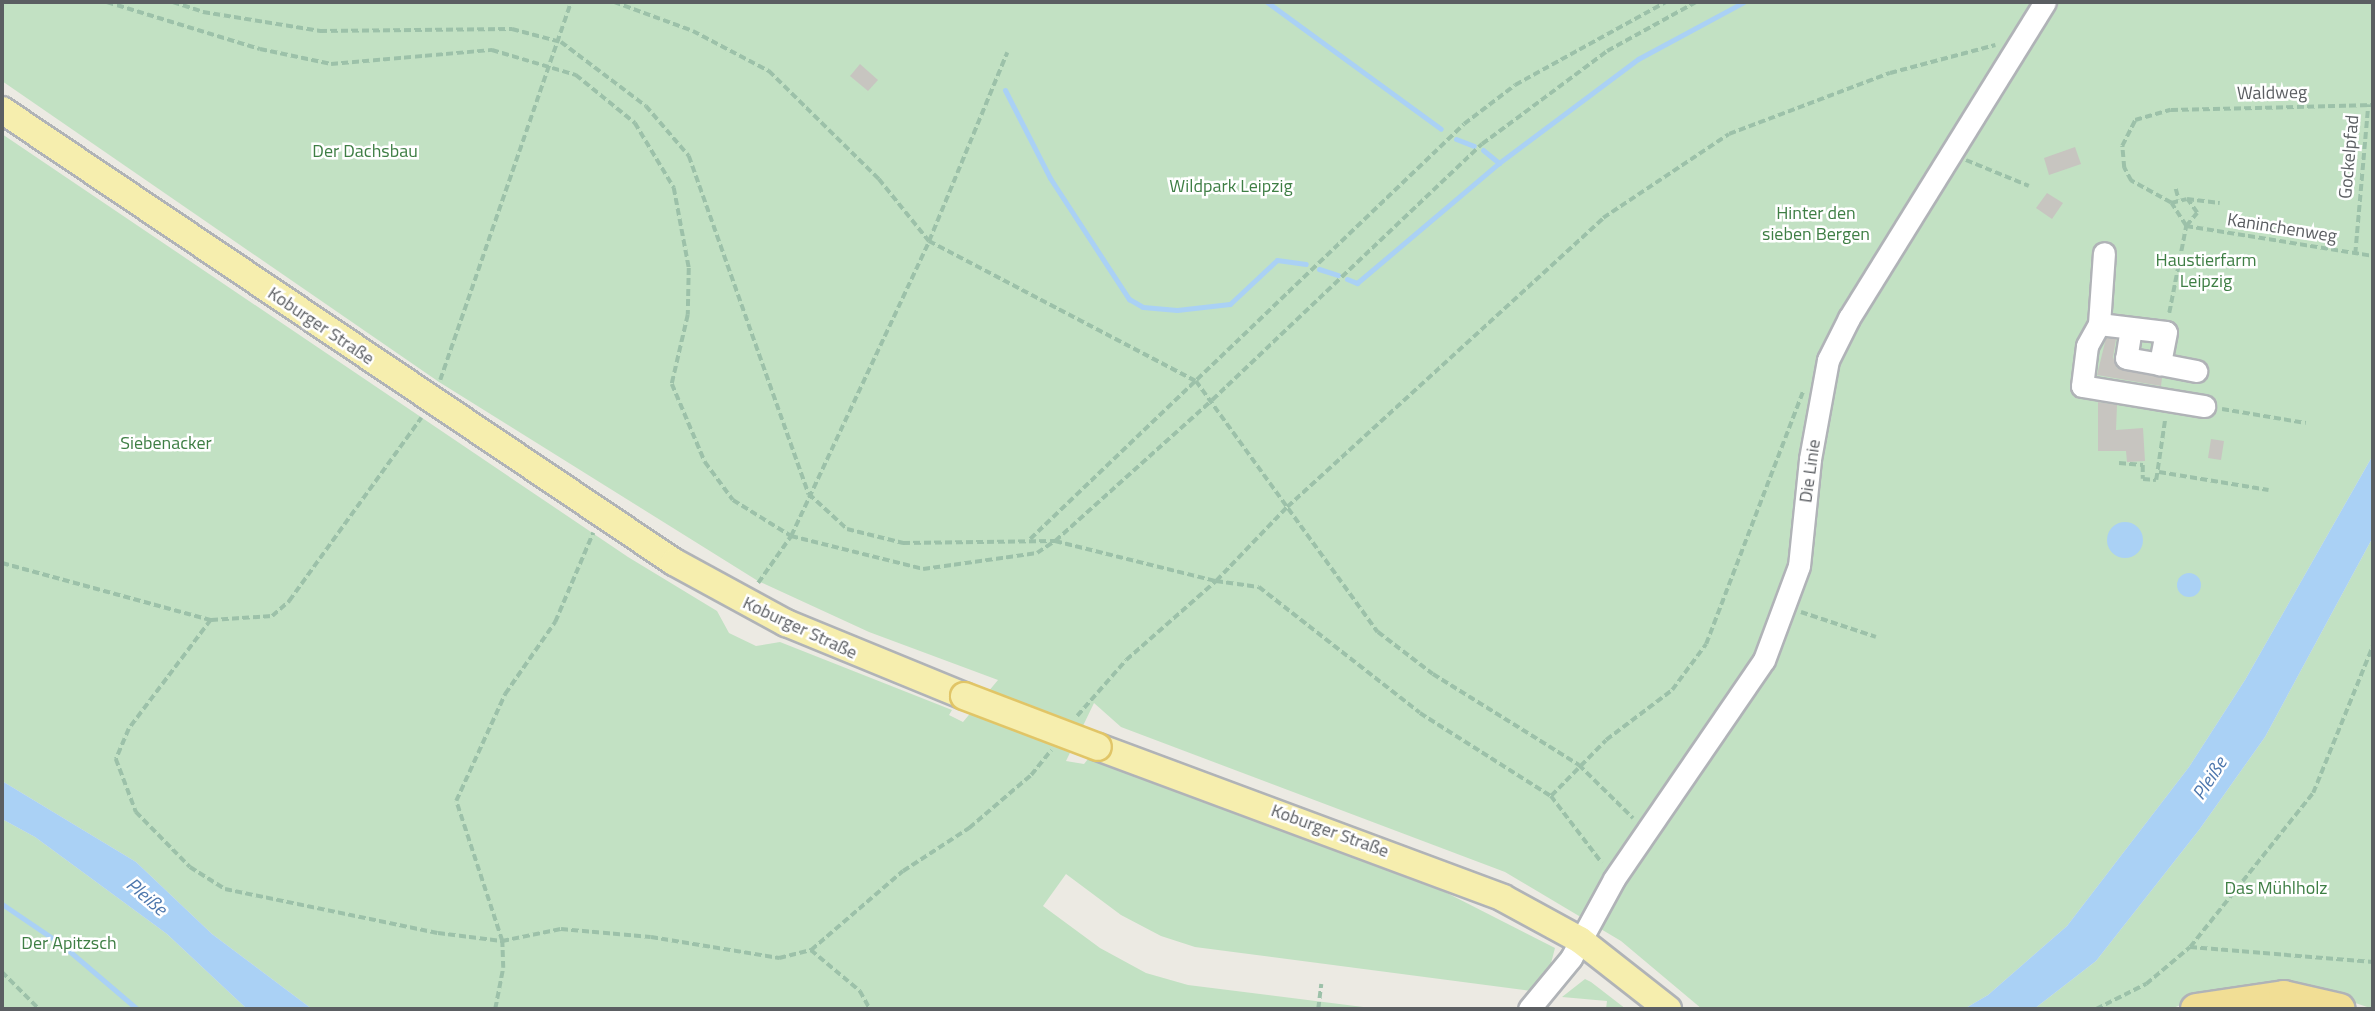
<!DOCTYPE html>
<meta charset="utf-8">
<style>
body{margin:0}
#map{position:relative;width:2375px;height:1011px;overflow:hidden;background:#eceae3;font-family:"Titillium Web",sans-serif}
div>[style]{position:absolute}
[style*='--x']{left:calc(var(--x)*1px);top:calc(var(--y)*1px);width:calc(var(--w)*1px);rotate:calc(var(--a)*1deg)}
.green>*{inset:0;background:#c2e1c3}
.water>*{inset:0;background:#aad1f5}
.round{border-radius:50%}
.stream>*{height:5px;margin:-2.5px;padding:0 2.5px;transform-origin:2.5px;border-radius:2.5px;background:#aad1f5}
.building>*{inset:0;background:#c7c5c0}
.path>*{height:3.5px;margin-top:-1.75px;transform-origin:0;background:repeating-linear-gradient(90deg,#9cc1a9 0 7px,transparent 0 10.5px)}
.roads{filter:drop-shadow(2px 0 #b0b3b7) drop-shadow(-2px 0 #b0b3b7) drop-shadow(0 2px #b0b3b7) drop-shadow(0 -2px #b0b3b7)}
.minor>*{height:21px;margin:-10.5px;padding:0 10.5px;transform-origin:10.5px;border-radius:10.5px;background:#fff}
.major>*{height:26px;margin:-13px;padding:0 13px;transform-origin:13px;border-radius:13px;background:#f6eeae}
.highway>*{height:30px;margin:-15px;padding:0 15px;transform-origin:15px;border-radius:15px;background:#f1de95}
.bridges{filter:drop-shadow(2px 0 #e1c567) drop-shadow(-2px 0 #e1c567) drop-shadow(0 2px #e1c567) drop-shadow(0 -2px #e1c567)}
.major-bridge>*{height:26px;margin:-13px;padding:0 13px;transform-origin:13px;border-radius:13px;background:#f6eeae}
span{translate:-50% -50%;white-space:nowrap;text-align:center;line-height:1.15;-webkit-text-stroke:5px #fff;paint-order:stroke}
.street-label{font-size:18px;color:#5b5e62}
.park-label{font-size:18px;color:#3e7e44}
.water-label{font-size:19px;color:#4d77ad;font-style:italic}
.frame{position:absolute;inset:0;border:4px solid #5b5e62;pointer-events:none}
</style>
<div id="map">
<div class="green">
<div style="clip-path:polygon(2px 2px,2373px 2px,2373px 455px,2245px 680px,2189px 767px,2067px 926px,1988px 995px,1964px 1009px,1702px 1009px,1621px 941px,1505px 872px,1121px 727px,1094px 703px,1066px 761px,1084px 764px,1088px 759px,1445px 892px,1555px 948px,1549px 971px,1531px 991px,1195px 947px,1161px 936px,1121px 915px,1066px 874px,1043px 906px,1100px 948px,1146px 973px,1188px 985px,1379px 1009px,312px 1009px,212px 934px,136px 862px,2px 781px,2px 134px,628px 557px,717px 611px,729px 633px,756px 646px,780px 642px,952px 710px,949px 715px,963px 722px,998px 680px,869px 632px,758px 581px,439px 382px,2px 81px)"></div>
<div style="clip-path:polygon(2373px 537px,2373px 1009px,2326px 993px,2190px 1001px,2171px 1009px,2034px 1009px,2096px 961px,2199px 830px,2265px 737px)"></div>
<div style="clip-path:polygon(2px 819px,35px 837px,167px 934px,247px 1009px,2px 1009px)"></div>
<div style="clip-path:polygon(1585px 979px,1591px 982px,1626px 1009px,1606px 1009px,1607px 1001px,1562px 997px)"></div>
</div>
<div class="water">
<div style="clip-path:polygon(2373px 455px,2373px 537px,2265px 737px,2199px 830px,2096px 961px,2034px 1009px,1964px 1009px,1988px 995px,2067px 926px,2189px 767px,2245px 680px)"></div>
<div class="round" style="left:2107px;top:522px;width:36px;height:36px"></div>
<div class="round" style="left:2177px;top:573px;width:24px;height:24px"></div>
<div style="clip-path:polygon(2px 781px,136px 862px,212px 934px,312px 1009px,247px 1009px,167px 934px,35px 837px,2px 819px)"></div>
</div>
<div class="stream">
<div style="--x:1267;--y:2;--w:215;--a:36.1"></div>
<div style="--x:1005;--y:90;--w:99;--a:62.9"></div>
<div style="--x:1050;--y:178;--w:145;--a:56.9"></div>
<div style="--x:1129;--y:299;--w:16;--a:30"></div>
<div style="--x:1143;--y:307;--w:34;--a:5"></div>
<div style="--x:1177;--y:310;--w:53;--a:-6.5"></div>
<div style="--x:1230;--y:304;--w:64;--a:-43.1"></div>
<div style="--x:1277;--y:260;--w:29;--a:8"></div>
<div style="--x:1456;--y:139;--w:19;--a:21"></div>
<div style="--x:1483;--y:150;--w:21;--a:39"></div>
<div style="--x:1319;--y:269;--w:20;--a:18"></div>
<div style="--x:1347;--y:279;--w:11;--a:22"></div>
<div style="--x:1357;--y:283;--w:186;--a:-40.2"></div>
<div style="--x:1499;--y:163;--w:174;--a:-36.8"></div>
<div style="--x:1638;--y:59;--w:120;--a:-28.3"></div>
<div style="--x:2;--y:904;--w:71;--a:34.1"></div>
<div style="--x:61;--y:944;--w:100;--a:40.5"></div>
</div>
<div class="building">
<div style="clip-path:polygon(860px 64px,878px 80px,868px 91px,850px 76px)"></div>
<div style="clip-path:polygon(2075px 147px,2081px 164px,2049px 175px,2044px 158px)"></div>
<div style="clip-path:polygon(2047px 193px,2063px 203px,2052px 219px,2036px 208px)"></div>
<div style="clip-path:polygon(2106px 338px,2116px 339px,2113px 357px,2117px 368px,2162px 378px,2161px 386px,2097px 375px)"></div>
<div style="clip-path:polygon(2098px 402px,2117px 405px,2116px 430px,2143px 428px,2145px 461px,2127px 462px,2126px 451px,2098px 451px)"></div>
<div style="clip-path:polygon(2211px 439px,2224px 441px,2221px 460px,2208px 458px)"></div>
</div>
<div class="path">
<div style="--x:107;--y:2;--w:160;--a:17.1"></div>
<div style="--x:260;--y:49;--w:73;--a:11.9"></div>
<div style="--x:331;--y:64;--w:162;--a:-5"></div>
<div style="--x:492;--y:50;--w:88;--a:16.6"></div>
<div style="--x:576;--y:75;--w:76;--a:39.1"></div>
<div style="--x:635;--y:123;--w:76;--a:59"></div>
<div style="--x:674;--y:188;--w:81;--a:79.4"></div>
<div style="--x:689;--y:268;--w:47;--a:91.2"></div>
<div style="--x:688;--y:315;--w:71;--a:103.1"></div>
<div style="--x:672;--y:384;--w:85;--a:67.1"></div>
<div style="--x:705;--y:462;--w:47;--a:53.6"></div>
<div style="--x:733;--y:500;--w:68;--a:31.8"></div>
<div style="--x:791;--y:536;--w:136;--a:14"></div>
<div style="--x:923;--y:569;--w:115;--a:-8"></div>
<div style="--x:1037;--y:553;--w:22;--a:-34"></div>
<div style="--x:1055;--y:541;--w:211;--a:-41.9"></div>
<div style="--x:1212;--y:400;--w:372;--a:-43.5"></div>
<div style="--x:1482;--y:144;--w:156;--a:-36.6"></div>
<div style="--x:1607;--y:51;--w:102;--a:-28.8"></div>
<div style="--x:173;--y:2;--w:32;--a:18"></div>
<div style="--x:203;--y:12;--w:119;--a:9.2"></div>
<div style="--x:320;--y:31;--w:192;--a:-0.6"></div>
<div style="--x:512;--y:29;--w:51;--a:14.9"></div>
<div style="--x:561;--y:42;--w:106;--a:37"></div>
<div style="--x:646;--y:106;--w:66;--a:49.3"></div>
<div style="--x:689;--y:156;--w:359;--a:70.5"></div>
<div style="--x:809;--y:494;--w:52;--a:42.6"></div>
<div style="--x:847;--y:529;--w:58;--a:14"></div>
<div style="--x:903;--y:543;--w:152;--a:-0.8"></div>
<div style="--x:1055;--y:541;--w:166;--a:14"></div>
<div style="--x:1216;--y:581;--w:43;--a:7.9"></div>
<div style="--x:1259;--y:587;--w:204;--a:38"></div>
<div style="--x:1420;--y:713;--w:155;--a:32.4"></div>
<div style="--x:1551;--y:796;--w:84;--a:52.7"></div>
<div style="--x:614;--y:2;--w:84;--a:20.2"></div>
<div style="--x:693;--y:31;--w:86;--a:27.8"></div>
<div style="--x:769;--y:71;--w:154;--a:44.5"></div>
<div style="--x:879;--y:179;--w:80;--a:51.1"></div>
<div style="--x:929;--y:241;--w:301;--a:27.7"></div>
<div style="--x:1196;--y:381;--w:310;--a:54.1"></div>
<div style="--x:1378;--y:632;--w:69;--a:37.4"></div>
<div style="--x:1433;--y:674;--w:172;--a:31.9"></div>
<div style="--x:1579;--y:765;--w:76;--a:44.5"></div>
<div style="--x:1966;--y:160;--w:68;--a:22.4"></div>
<div style="--x:2176;--y:189;--w:11;--a:75"></div>
<div style="--x:2171;--y:203;--w:16;--a:-14"></div>
<div style="--x:2187;--y:199;--w:33;--a:7"></div>
<div style="--x:2186;--y:226;--w:27;--a:-123"></div>
<div style="--x:2171;--y:203;--w:46;--a:-151.2"></div>
<div style="--x:2131;--y:181;--w:15;--a:-118"></div>
<div style="--x:2124;--y:168;--w:22;--a:-95"></div>
<div style="--x:2122;--y:146;--w:29;--a:-63"></div>
<div style="--x:2135;--y:120;--w:37;--a:-16"></div>
<div style="--x:2171;--y:110;--w:202;--a:-1.4"></div>
<div style="--x:2186;--y:226;--w:189;--a:9.1"></div>
<div style="--x:2186;--y:226;--w:17;--a:-50"></div>
<div style="--x:2197;--y:213;--w:16;--a:-125"></div>
<div style="--x:2355;--y:254;--w:150;--a:-85"></div>
<div style="--x:2169;--y:313;--w:89;--a:-78.9"></div>
<div style="--x:440;--y:380;--w:400;--a:-70.9"></div>
<div style="--x:2222;--y:409;--w:85;--a:9.5"></div>
<div style="--x:2119;--y:463;--w:24;--a:5"></div>
<div style="--x:2143;--y:465;--w:14;--a:90"></div>
<div style="--x:2143;--y:479;--w:13;--a:4"></div>
<div style="--x:2156;--y:480;--w:62;--a:-81.6"></div>
<div style="--x:2159;--y:472;--w:111;--a:9.3"></div>
<div style="--x:1030;--y:539;--w:600;--a:-43.72"></div>
<div style="--x:1464;--y:124;--w:64;--a:-37.4"></div>
<div style="--x:1515;--y:85;--w:172;--a:-28.8"></div>
<div style="--x:2;--y:563;--w:217;--a:15.3"></div>
<div style="--x:211;--y:620;--w:61;--a:-3.8"></div>
<div style="--x:272;--y:616;--w:23;--a:-41"></div>
<div style="--x:289;--y:601;--w:226;--a:-54.2"></div>
<div style="--x:758;--y:583;--w:57;--a:-54.9"></div>
<div style="--x:791;--y:536;--w:326;--a:-64.9"></div>
<div style="--x:929;--y:241;--w:204;--a:-67.5"></div>
<div style="--x:1801;--y:612;--w:79;--a:18.4"></div>
<div style="--x:211;--y:620;--w:136;--a:127"></div>
<div style="--x:129;--y:729;--w:33;--a:113"></div>
<div style="--x:116;--y:759;--w:57;--a:69.3"></div>
<div style="--x:136;--y:812;--w:77;--a:45.5"></div>
<div style="--x:190;--y:867;--w:41;--a:32.2"></div>
<div style="--x:225;--y:889;--w:217;--a:11.7"></div>
<div style="--x:438;--y:933;--w:64;--a:7.1"></div>
<div style="--x:502;--y:941;--w:60;--a:-11.5"></div>
<div style="--x:561;--y:929;--w:90;--a:5.1"></div>
<div style="--x:651;--y:937;--w:130;--a:9.3"></div>
<div style="--x:779;--y:958;--w:33;--a:-14"></div>
<div style="--x:811;--y:950;--w:121;--a:-40.7"></div>
<div style="--x:903;--y:871;--w:79;--a:-33.1"></div>
<div style="--x:969;--y:828;--w:82;--a:-40.5"></div>
<div style="--x:1031;--y:775;--w:32;--a:-51"></div>
<div style="--x:1077;--y:716;--w:74;--a:-48.8"></div>
<div style="--x:1126;--y:660;--w:120;--a:-41.3"></div>
<div style="--x:1216;--y:581;--w:103;--a:-46.2"></div>
<div style="--x:1287;--y:507;--w:428;--a:-42.4"></div>
<div style="--x:1603;--y:218;--w:151;--a:-33.7"></div>
<div style="--x:1729;--y:134;--w:172;--a:-20.8"></div>
<div style="--x:1890;--y:73;--w:109;--a:-14.9"></div>
<div style="--x:1551;--y:796;--w:78;--a:-45.5"></div>
<div style="--x:1606;--y:740;--w:83;--a:-37.1"></div>
<div style="--x:1672;--y:690;--w:57;--a:-53.5"></div>
<div style="--x:1706;--y:644;--w:271;--a:-69"></div>
<div style="--x:2190;--y:947;--w:184;--a:4.7"></div>
<div style="--x:811;--y:950;--w:64;--a:39.9"></div>
<div style="--x:860;--y:991;--w:21;--a:61"></div>
<div style="--x:2;--y:972;--w:52;--a:45"></div>
<div style="--x:495;--y:1009;--w:42;--a:-79"></div>
<div style="--x:503;--y:968;--w:27;--a:-92"></div>
<div style="--x:502;--y:941;--w:147;--a:-108.2"></div>
<div style="--x:456;--y:801;--w:118;--a:-65.4"></div>
<div style="--x:505;--y:694;--w:88;--a:-55.2"></div>
<div style="--x:555;--y:622;--w:97;--a:-66.9"></div>
<div style="--x:1318;--y:1009;--w:25;--a:-83"></div>
<div style="--x:2096;--y:1009;--w:56;--a:-26.6"></div>
<div style="--x:2146;--y:984;--w:57;--a:-40.1"></div>
<div style="--x:2190;--y:947;--w:197;--a:-51.4"></div>
<div style="--x:2313;--y:793;--w:160;--a:-67.9"></div>
</div>
<div class="roads">
<div class="minor">
<div style="--x:2099;--y:324;--w:25;--a:119"></div>
<div style="--x:2087;--y:346;--w:40;--a:97.1"></div>
<div style="--x:2082;--y:386;--w:124;--a:9.3"></div>
<div style="--x:2099;--y:324;--w:67;--a:6.8"></div>
<div style="--x:2166;--y:332;--w:33;--a:101"></div>
<div style="--x:2160;--y:364;--w:37;--a:11"></div>
<div style="--x:2099;--y:324;--w:71;--a:-86"></div>
<div style="--x:2131;--y:328;--w:30;--a:99"></div>
<div style="--x:2126;--y:358;--w:35;--a:10"></div>
<div style="--x:1529;--y:1009;--w:66;--a:-50.5"></div>
<div style="--x:1571;--y:958;--w:90;--a:-61.4"></div>
<div style="--x:1614;--y:879;--w:265;--a:-55.6"></div>
<div style="--x:1764;--y:660;--w:100;--a:-69.6"></div>
<div style="--x:1799;--y:566;--w:108;--a:-84.1"></div>
<div style="--x:1810;--y:459;--w:101;--a:-79.7"></div>
<div style="--x:1828;--y:360;--w:47;--a:-63.4"></div>
<div style="--x:1849;--y:318;--w:372;--a:-58.2"></div>
</div>
<div class="major">
<div style="--x:2;--y:110;--w:810;--a:33.93"></div>
<div style="--x:674;--y:562;--w:128;--a:28.6"></div>
<div style="--x:786;--y:623;--w:192;--a:22.3"></div>
<div style="--x:1098;--y:747;--w:432;--a:20.4"></div>
<div style="--x:1503;--y:898;--w:88;--a:28.6"></div>
<div style="--x:1580;--y:940;--w:112;--a:38.1"></div>
</div>
<div class="highway">
<div style="--x:2196;--y:1009;--w:89;--a:-8.4"></div>
<div style="--x:2284;--y:996;--w:57;--a:13.1"></div>
</div>
</div>
<div class="bridges">
<div class="major-bridge">
<div style="--x:964;--y:696;--w:143;--a:20.8"></div>
</div>
</div>
<div class="street-label">
<span style="left:2272px;top:93px;rotate:-1deg">Waldweg</span>
<span style="left:2349px;top:157px;rotate:-85deg">Gockelpfad</span>
<span style="left:2282px;top:228px;rotate:9deg">Kaninchenweg</span>
<span style="left:321px;top:326px;rotate:34deg">Koburger Straße</span>
<span style="left:1810px;top:471px;rotate:-82deg">Die Linie</span>
<span style="left:800px;top:628px;rotate:25deg">Koburger Straße</span>
<span style="left:1330px;top:831px;rotate:20deg">Koburger Straße</span>
</div>
<div class="park-label">
<span style="left:365px;top:151px">Der Dachsbau</span>
<span style="left:1231px;top:186px">Wildpark Leipzig</span>
<span style="left:1816px;top:224px">Hinter den<br>sieben Bergen</span>
<span style="left:2206px;top:271px">Haustierfarm<br>Leipzig</span>
<span style="left:166px;top:443px">Siebenacker</span>
<span style="left:2276px;top:888px">Das Mühlholz</span>
<span style="left:69px;top:943px">Der Apitzsch</span>
</div>
<div class="water-label">
<span style="left:2209px;top:778px;rotate:-57deg">Pleiße</span>
<span style="left:147px;top:896px;rotate:41deg">Pleiße</span>
</div>
<div class="frame"></div>
</div>
